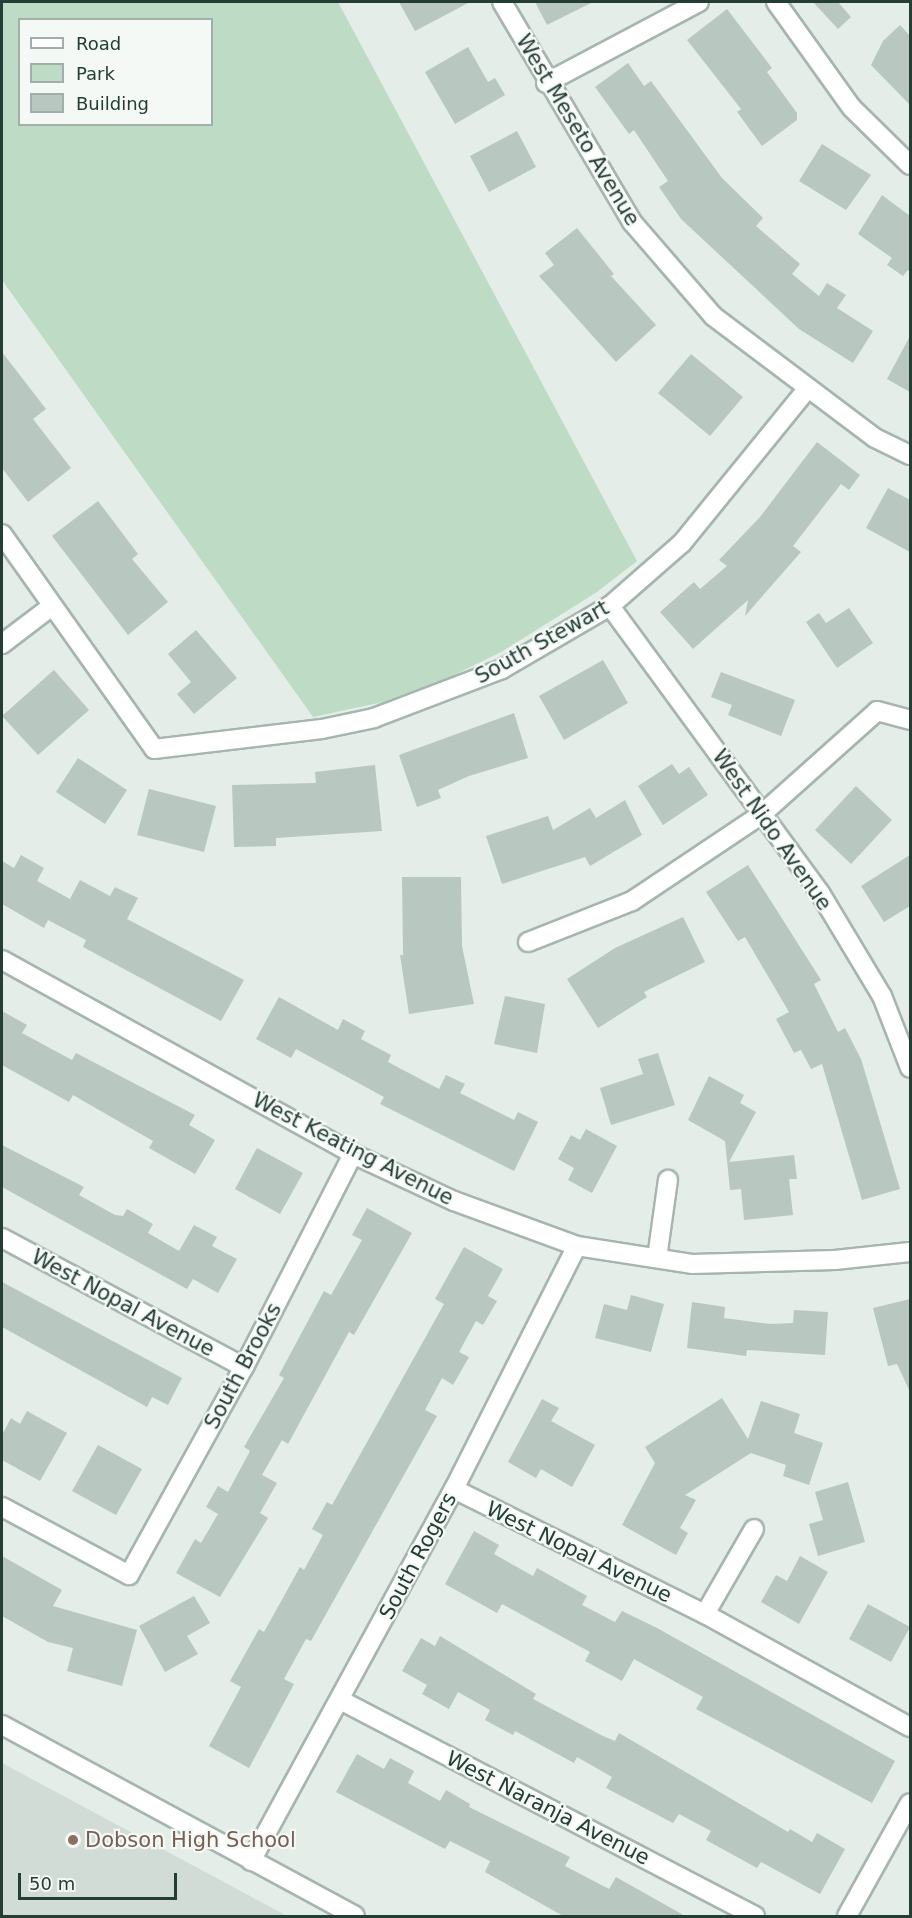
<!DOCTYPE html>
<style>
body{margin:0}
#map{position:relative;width:912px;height:1918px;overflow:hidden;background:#e4ede8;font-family:"DejaVu Sans",sans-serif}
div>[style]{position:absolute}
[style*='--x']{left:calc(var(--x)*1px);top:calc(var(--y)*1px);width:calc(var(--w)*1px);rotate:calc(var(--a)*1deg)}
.built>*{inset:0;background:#d2dcd7}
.green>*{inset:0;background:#bedcc5}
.building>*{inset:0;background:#b9c7c1}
.roads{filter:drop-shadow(2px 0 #a7b5af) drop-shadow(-2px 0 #a7b5af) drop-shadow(0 2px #a7b5af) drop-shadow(0 -2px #a7b5af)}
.street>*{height:18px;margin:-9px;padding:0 9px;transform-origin:9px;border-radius:9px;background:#fff}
.secondary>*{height:18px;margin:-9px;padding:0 9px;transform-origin:9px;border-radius:9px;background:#fff}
.dots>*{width:16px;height:16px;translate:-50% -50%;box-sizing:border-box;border:3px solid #f4f9f6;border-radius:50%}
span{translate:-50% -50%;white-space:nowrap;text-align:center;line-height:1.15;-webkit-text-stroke:4.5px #f4f9f6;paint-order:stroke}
.street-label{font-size:21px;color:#243d35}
.education-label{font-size:21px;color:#785e54}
.left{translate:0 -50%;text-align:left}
.frame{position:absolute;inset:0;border:3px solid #243d35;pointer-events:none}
.legend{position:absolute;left:18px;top:18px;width:195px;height:108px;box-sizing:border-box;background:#f4f9f6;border:2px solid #a1aea9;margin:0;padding:8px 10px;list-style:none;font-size:18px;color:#243d35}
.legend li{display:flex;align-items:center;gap:12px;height:30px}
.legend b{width:30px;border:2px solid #a1aea9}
.scale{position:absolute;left:18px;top:1873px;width:159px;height:27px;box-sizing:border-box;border:3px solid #243d35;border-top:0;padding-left:8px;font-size:18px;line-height:21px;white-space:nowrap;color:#243d35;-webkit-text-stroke:4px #f4f9f6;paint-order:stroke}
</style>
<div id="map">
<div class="built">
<div style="clip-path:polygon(2px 1763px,287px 1916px,2px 1916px)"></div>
</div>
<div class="green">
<div style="clip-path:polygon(evenodd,2px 2px,338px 2px,637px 561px,597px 592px,503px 651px,450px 677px,383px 702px,313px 717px,2px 280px,2px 2px,20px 20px,212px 20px,212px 124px,20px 124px,20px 20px)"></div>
</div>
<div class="building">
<div style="clip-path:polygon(399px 2px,470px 2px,415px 31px)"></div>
<div style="clip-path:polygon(535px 2px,593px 2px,547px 25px)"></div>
<div style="clip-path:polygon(813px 2px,838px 2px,851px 17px,838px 29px)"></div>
<div style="clip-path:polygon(727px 9px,772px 68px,767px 72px,797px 113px,797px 120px,762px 146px,737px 112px,741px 109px,687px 40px)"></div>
<div style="clip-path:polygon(900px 25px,910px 36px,910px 105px,871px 65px,883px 41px)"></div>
<div style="clip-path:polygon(468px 47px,488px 82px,495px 78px,505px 95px,455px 124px,425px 72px)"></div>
<div style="clip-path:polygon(628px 63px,644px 86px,651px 81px,722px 178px,763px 218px,756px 226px,800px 264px,792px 274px,819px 296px,827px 283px,846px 295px,837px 308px,873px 331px,853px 363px,799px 329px,681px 219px,659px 187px,668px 181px,634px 130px,629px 134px,595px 87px)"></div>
<div style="clip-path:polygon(517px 131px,536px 167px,489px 192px,470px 156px)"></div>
<div style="clip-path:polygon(822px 144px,871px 175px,846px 210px,799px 181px)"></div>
<div style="clip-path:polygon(882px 195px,910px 216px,910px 272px,908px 270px,903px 276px,887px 265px,892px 258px,858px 234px)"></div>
<div style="clip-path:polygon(577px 228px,614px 274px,611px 276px,656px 325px,616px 362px,539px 276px,554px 265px,545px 253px)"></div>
<div style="clip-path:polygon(910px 336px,910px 392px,887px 379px)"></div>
<div style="clip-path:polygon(2px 352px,46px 409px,33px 419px,71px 468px,28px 502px,2px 468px)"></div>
<div style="clip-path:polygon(691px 354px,743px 397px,710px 436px,658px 393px)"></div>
<div style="clip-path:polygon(817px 442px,860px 475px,849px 490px,841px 484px,793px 546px,801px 552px,745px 616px,748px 600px,693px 649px,660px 612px,694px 582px,700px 589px,727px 566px,719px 560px,760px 517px)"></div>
<div style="clip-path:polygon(888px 488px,910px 500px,910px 552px,866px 528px)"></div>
<div style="clip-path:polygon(98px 501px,138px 554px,132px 559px,168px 602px,128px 635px,52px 536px)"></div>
<div style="clip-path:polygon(849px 608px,873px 643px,837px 668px,806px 622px,819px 613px,826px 623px)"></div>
<div style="clip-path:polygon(196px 630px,237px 678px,194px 714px,177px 694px,191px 682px,168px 654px)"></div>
<div style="clip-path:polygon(603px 660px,628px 703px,564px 740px,539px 696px)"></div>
<div style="clip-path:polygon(54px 670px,89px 710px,38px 755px,2px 716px)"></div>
<div style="clip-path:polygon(721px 672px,795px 700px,781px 736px,728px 715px,732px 705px,711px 697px)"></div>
<div style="clip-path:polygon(514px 713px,528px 758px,469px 776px,438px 790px,441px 798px,417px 807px,399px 755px)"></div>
<div style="clip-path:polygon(78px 758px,127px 790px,105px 824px,56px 792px)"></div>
<div style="clip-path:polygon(672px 764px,679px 774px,689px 767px,708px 795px,663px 825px,638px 786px)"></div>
<div style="clip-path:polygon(375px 765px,382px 831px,276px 838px,276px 846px,234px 847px,232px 785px,316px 783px,315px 772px)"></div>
<div style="clip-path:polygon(856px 786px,892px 820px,851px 864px,815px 830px)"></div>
<div style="clip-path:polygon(149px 789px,216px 806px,204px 852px,137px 835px)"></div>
<div style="clip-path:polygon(625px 800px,642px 835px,590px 866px,585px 857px,502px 884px,486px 836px,548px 816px,553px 830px,590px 808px,596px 818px)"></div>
<div style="clip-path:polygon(21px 855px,44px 868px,37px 881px,70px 899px,80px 880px,110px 896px,115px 887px,138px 898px,127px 919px,244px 980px,221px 1021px,83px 947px,86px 940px,48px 920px,44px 928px,2px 904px,2px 861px,14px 868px)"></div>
<div style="clip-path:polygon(910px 855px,910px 906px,884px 922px,861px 886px)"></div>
<div style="clip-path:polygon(748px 865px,821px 980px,814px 984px,838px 1032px,845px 1028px,861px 1059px,900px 1189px,862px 1200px,822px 1064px,811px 1069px,801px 1050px,794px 1053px,776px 1019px,789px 1012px,745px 937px,738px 941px,706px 892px)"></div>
<div style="clip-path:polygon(402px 877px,461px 877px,462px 946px,474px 1004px,409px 1014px,400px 955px,403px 955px)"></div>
<div style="clip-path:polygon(683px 917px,705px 962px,644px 992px,647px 997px,598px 1028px,567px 979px,615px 948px)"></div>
<div style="clip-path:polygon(505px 996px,545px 1004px,537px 1053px,494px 1044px)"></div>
<div style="clip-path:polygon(279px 997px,338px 1030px,343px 1019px,365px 1031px,361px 1039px,391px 1055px,388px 1062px,439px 1089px,446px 1075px,465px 1084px,460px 1093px,514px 1120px,518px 1112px,538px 1122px,514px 1171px,380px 1104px,384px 1097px,296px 1049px,291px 1058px,256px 1039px)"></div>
<div style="clip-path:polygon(2px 1011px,27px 1025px,22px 1033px,72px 1060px,76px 1053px,195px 1115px,189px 1125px,215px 1140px,195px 1174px,149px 1148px,153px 1141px,73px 1095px,69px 1102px,2px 1065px)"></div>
<div style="clip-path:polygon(658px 1053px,675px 1105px,611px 1125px,600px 1088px,643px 1074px,638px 1059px)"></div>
<div style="clip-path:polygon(709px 1076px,744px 1095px,740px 1103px,756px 1112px,729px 1162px,794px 1155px,797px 1179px,789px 1179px,793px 1215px,744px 1220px,741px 1189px,730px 1190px,725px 1141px,688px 1120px)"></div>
<div style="clip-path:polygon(586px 1129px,617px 1146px,592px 1193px,568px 1180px,574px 1168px,558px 1159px,571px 1135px,580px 1140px)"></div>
<div style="clip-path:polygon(2px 1145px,84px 1187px,79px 1195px,115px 1215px,123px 1216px,127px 1209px,153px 1224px,148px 1233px,179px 1251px,194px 1225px,217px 1237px,212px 1246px,237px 1259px,218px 1293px,193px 1279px,187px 1289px,2px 1187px)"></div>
<div style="clip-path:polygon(257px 1148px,303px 1173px,280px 1214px,235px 1189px)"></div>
<div style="clip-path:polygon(367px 1208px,412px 1233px,354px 1335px,349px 1332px,288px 1444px,282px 1440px,262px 1475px,277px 1483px,260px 1513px,268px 1518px,220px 1597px,176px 1573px,195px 1539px,201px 1543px,218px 1514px,206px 1507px,218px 1486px,228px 1492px,250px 1451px,244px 1447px,284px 1378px,279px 1375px,324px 1291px,331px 1295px,362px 1240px,352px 1235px)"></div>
<div style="clip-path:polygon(464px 1247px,503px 1269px,488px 1296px,497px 1301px,483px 1325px,476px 1321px,459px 1352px,469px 1357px,453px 1385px,442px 1378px,425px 1410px,437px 1416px,311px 1641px,306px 1639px,284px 1679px,294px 1684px,249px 1768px,209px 1746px,241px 1687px,230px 1681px,259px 1629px,264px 1632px,300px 1567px,304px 1570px,323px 1535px,312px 1529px,327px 1502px,332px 1505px,444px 1304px,435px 1299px)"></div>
<div style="clip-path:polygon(2px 1282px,182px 1378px,168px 1405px,152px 1397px,147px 1407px,2px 1327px)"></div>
<div style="clip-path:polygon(631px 1295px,664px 1304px,651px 1352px,595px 1338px,604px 1304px,627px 1310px)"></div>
<div style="clip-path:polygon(910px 1299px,910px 1392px,897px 1364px,888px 1366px,873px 1308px)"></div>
<div style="clip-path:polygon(692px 1302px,725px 1307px,724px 1318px,770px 1324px,793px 1323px,794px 1310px,828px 1312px,825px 1355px,747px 1350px,746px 1356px,687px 1348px)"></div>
<div style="clip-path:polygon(722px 1398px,748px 1439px,761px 1401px,800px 1414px,794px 1433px,823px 1443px,809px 1485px,783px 1476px,786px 1465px,751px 1453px,685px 1495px,696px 1500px,680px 1528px,688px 1533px,676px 1555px,622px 1525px,655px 1463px,645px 1447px)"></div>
<div style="clip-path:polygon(542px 1399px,559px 1408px,551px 1421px,595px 1445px,572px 1487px,541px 1469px,536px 1478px,508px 1462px)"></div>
<div style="clip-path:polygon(27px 1411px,67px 1433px,40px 1481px,2px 1460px,2px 1435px,11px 1418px,20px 1424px)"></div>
<div style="clip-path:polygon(98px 1445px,142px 1469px,116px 1515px,72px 1491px)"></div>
<div style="clip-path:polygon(848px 1482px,865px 1542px,818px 1556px,809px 1524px,823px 1520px,815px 1492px)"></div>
<div style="clip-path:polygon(474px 1531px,499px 1545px,494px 1554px,533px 1576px,537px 1568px,587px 1596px,582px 1605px,615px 1622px,622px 1611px,657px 1628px,895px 1761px,872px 1803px,696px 1709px,703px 1697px,634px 1659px,622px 1681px,585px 1661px,590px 1652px,502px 1604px,497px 1613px,445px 1584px)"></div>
<div style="clip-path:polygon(2px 1556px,62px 1590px,53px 1606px,137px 1630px,122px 1686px,67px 1671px,73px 1648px,48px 1642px,2px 1616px)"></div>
<div style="clip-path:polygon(800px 1556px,828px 1572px,799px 1624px,761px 1602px,776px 1575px,787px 1581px)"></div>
<div style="clip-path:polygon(194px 1596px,210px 1623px,187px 1636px,198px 1654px,165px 1672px,139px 1626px)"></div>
<div style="clip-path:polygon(868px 1604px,910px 1627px,891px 1662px,849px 1639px)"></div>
<div style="clip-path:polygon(440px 1636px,536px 1694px,533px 1699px,603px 1736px,615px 1741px,619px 1733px,788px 1832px,790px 1829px,812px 1842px,817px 1833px,845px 1849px,820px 1894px,761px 1862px,757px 1868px,706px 1840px,711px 1831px,679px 1814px,673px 1823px,606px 1788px,612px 1777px,577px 1757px,574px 1763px,515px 1731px,513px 1735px,485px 1720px,490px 1710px,458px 1692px,449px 1709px,422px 1694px,427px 1685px,402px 1671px,421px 1638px,435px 1646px)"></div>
<div style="clip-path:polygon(357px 1754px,384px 1769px,390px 1758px,414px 1771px,408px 1783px,440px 1801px,446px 1790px,470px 1804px,469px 1807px,570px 1857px,565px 1866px,609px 1889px,616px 1877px,687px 1917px,565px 1917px,485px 1872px,490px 1861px,450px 1841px,445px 1849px,336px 1792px)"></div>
</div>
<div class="roads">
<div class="street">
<div style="--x:502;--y:2;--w:256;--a:59.4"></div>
<div style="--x:632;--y:222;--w:124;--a:49.2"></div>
<div style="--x:713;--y:316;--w:203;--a:37"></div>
<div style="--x:875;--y:438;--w:39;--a:26"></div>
<div style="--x:776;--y:2;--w:130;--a:54.4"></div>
<div style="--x:852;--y:108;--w:81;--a:44.5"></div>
<div style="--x:546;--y:83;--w:173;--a:-27.9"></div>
<div style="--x:2;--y:534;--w:263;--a:54.7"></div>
<div style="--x:154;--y:749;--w:169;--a:-6.8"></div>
<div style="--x:322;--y:729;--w:53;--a:-11.9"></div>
<div style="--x:374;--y:718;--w:137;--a:-20.9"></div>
<div style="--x:502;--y:669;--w:125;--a:-30.3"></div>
<div style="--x:610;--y:606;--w:96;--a:-41.2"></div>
<div style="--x:682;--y:543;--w:198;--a:-50.9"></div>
<div style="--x:610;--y:606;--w:356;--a:53.8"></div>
<div style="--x:820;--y:893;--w:120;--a:59"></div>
<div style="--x:882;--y:996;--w:77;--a:68.7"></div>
<div style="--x:2;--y:644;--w:63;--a:-37.2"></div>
<div style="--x:528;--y:942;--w:112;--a:-21.5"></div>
<div style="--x:632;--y:901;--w:156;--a:-33.8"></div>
<div style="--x:762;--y:814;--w:154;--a:-41.8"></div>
<div style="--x:877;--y:711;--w:34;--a:15"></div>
<div style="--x:2;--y:1238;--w:274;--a:28.1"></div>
<div style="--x:657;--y:1258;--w:79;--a:-82"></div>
<div style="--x:454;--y:1489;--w:280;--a:26.5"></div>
<div style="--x:705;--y:1614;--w:234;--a:28.9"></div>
<div style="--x:2;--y:1507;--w:144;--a:28.2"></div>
<div style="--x:129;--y:1575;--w:238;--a:-61.1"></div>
<div style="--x:244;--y:1367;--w:239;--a:-62.9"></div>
<div style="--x:705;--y:1614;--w:98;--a:-60"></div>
<div style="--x:340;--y:1700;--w:468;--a:27.5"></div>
<div style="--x:251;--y:1861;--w:424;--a:-61.4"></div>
<div style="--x:454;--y:1489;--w:272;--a:-63.2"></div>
<div style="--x:847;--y:1916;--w:129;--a:-60.9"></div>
</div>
<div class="secondary">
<div style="--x:2;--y:960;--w:401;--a:28.9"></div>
<div style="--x:353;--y:1154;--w:111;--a:25"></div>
<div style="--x:454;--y:1201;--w:131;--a:20.1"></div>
<div style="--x:577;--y:1246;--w:116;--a:8.9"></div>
<div style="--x:692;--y:1264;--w:143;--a:-1.6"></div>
<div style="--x:835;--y:1260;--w:75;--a:-6.1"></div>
<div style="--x:2;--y:1725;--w:401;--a:28.4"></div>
</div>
</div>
<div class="dots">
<div style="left:73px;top:1840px;background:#8d6e63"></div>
</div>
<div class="street-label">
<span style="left:578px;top:130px;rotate:59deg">West Meseto Avenue</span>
<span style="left:542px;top:642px;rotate:-29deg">South Stewart</span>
<span style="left:772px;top:830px;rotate:55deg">West Nido Avenue</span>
<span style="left:353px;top:1149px;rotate:27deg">West Keating Avenue</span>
<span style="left:123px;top:1303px;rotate:28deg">West Nopal Avenue</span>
<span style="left:243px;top:1366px;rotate:-62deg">South Brooks</span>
<span style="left:579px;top:1552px;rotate:26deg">West Nopal Avenue</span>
<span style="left:418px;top:1556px;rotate:-62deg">South Rogers</span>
<span style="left:548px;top:1808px;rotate:27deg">West Naranja Avenue</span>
</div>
<div class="education-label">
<span class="left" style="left:85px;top:1840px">Dobson High School</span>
</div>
<div class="frame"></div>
<ul class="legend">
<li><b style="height:8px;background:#fff"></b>Road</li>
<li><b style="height:16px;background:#bedcc5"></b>Park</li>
<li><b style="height:16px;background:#b9c7c1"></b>Building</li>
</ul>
<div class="scale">50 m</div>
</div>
